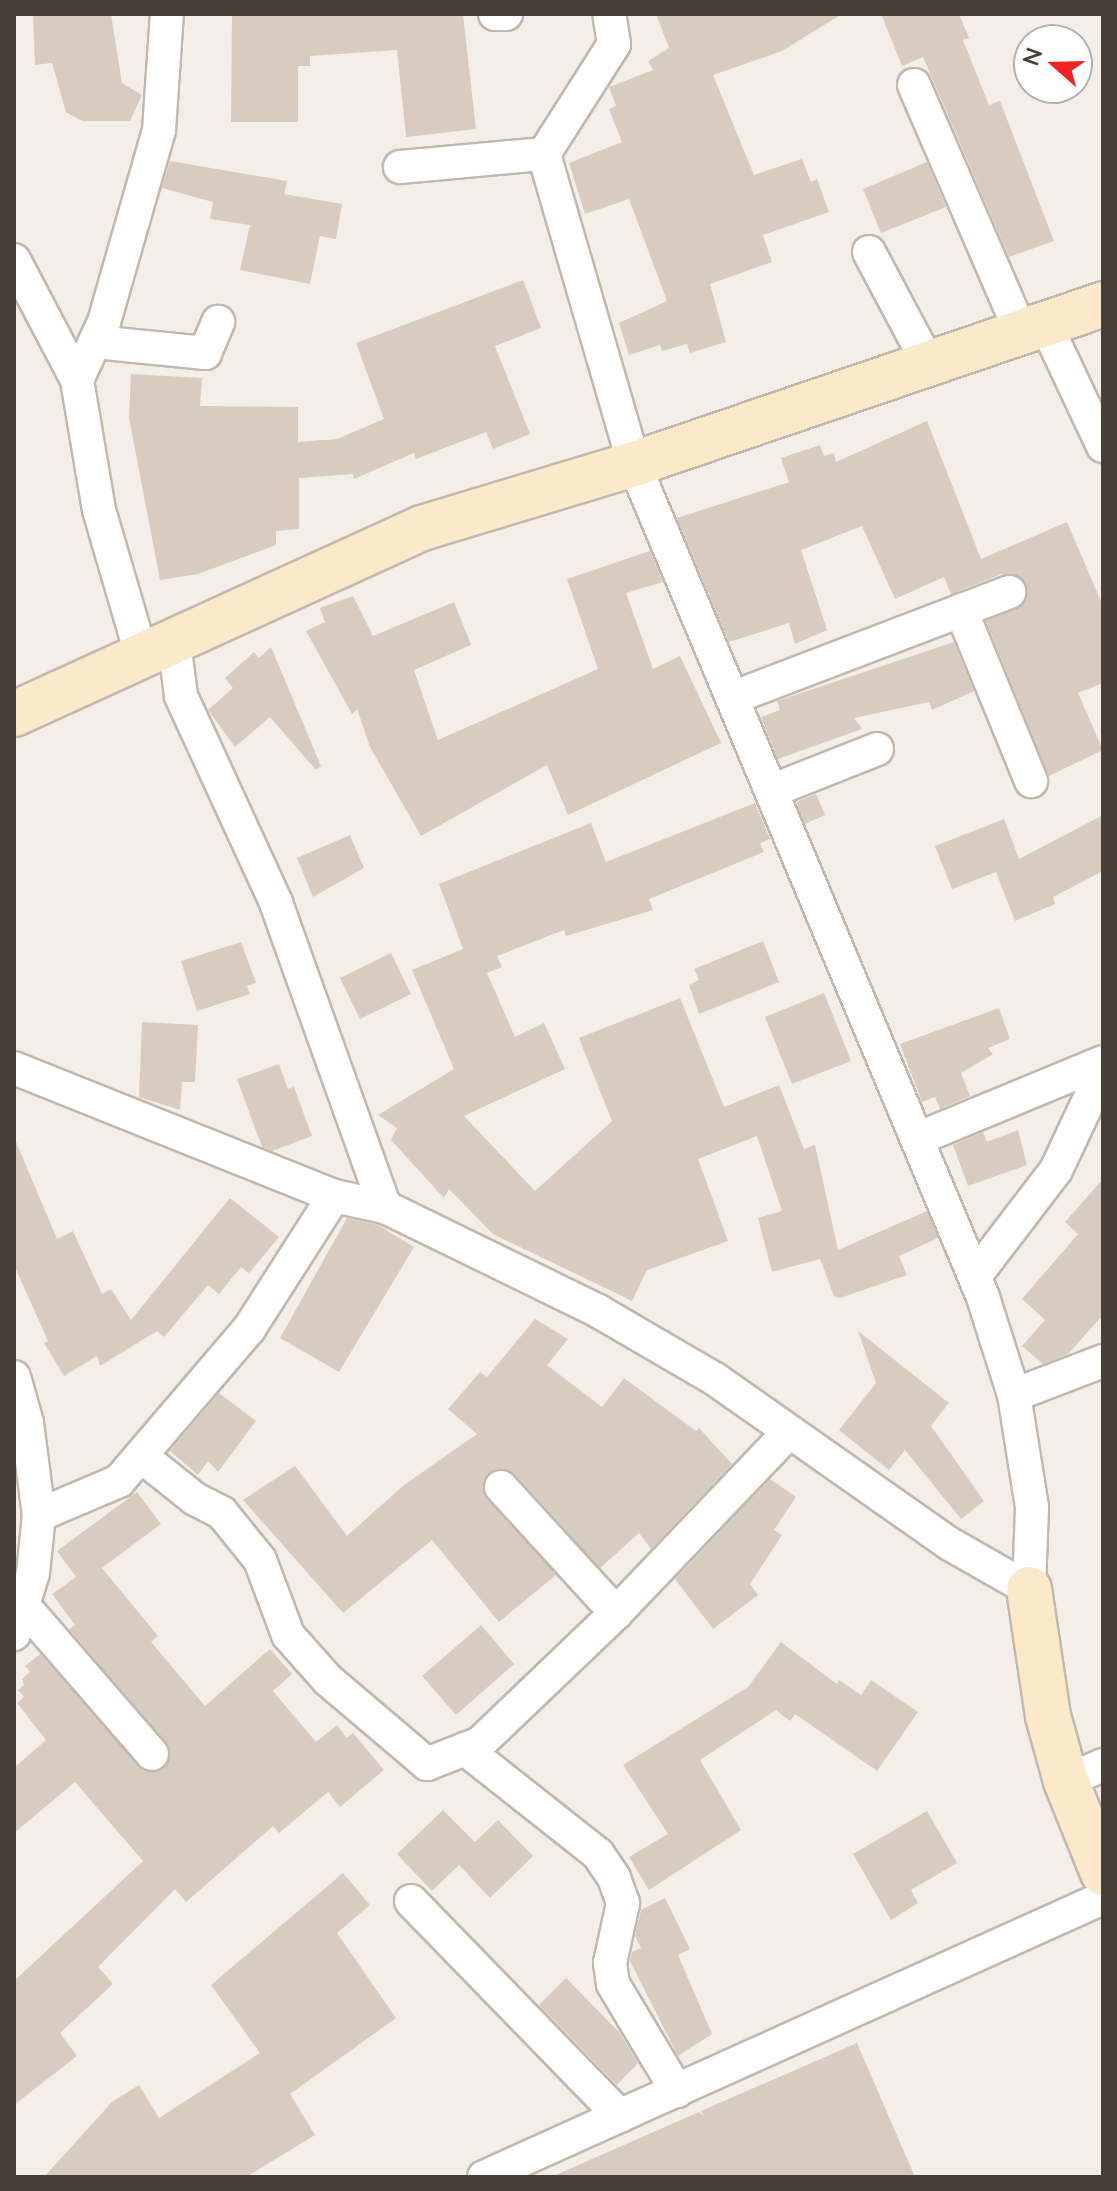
<!DOCTYPE html>
<style>
body{margin:0}
#map{position:relative;width:1117px;height:2191px;overflow:hidden;background:#f3efe8;font-family:Lato,sans-serif}
div>[style]{position:absolute}
[style*='--x']{left:calc(var(--x)*1px);top:calc(var(--y)*1px);width:calc(var(--w)*1px);rotate:calc(var(--a)*1deg)}
.building>*{inset:0;background:#d8ccc1}
.roads{filter:drop-shadow(2px 0 #c2b8ae) drop-shadow(-2px 0 #c2b8ae) drop-shadow(0 2px #c2b8ae) drop-shadow(0 -2px #c2b8ae)}
.street>*{height:32px;margin:-16px;padding:0 16px;transform-origin:16px;border-radius:16px;background:#fff}
.secondary>*{height:44px;margin:-22px;padding:0 22px;transform-origin:22px;border-radius:22px;background:#fce9ca}
span{translate:-50% -50%;white-space:nowrap;text-align:center;line-height:1.15;-webkit-text-stroke:6px #fff;paint-order:stroke}
.frame{position:absolute;inset:0;border:16px solid #473e37;pointer-events:none}
.north{position:absolute;left:1013px;top:24px;width:80px;height:80px;box-sizing:border-box;background:#fff;border:2px solid #b5b2af;border-radius:50%;rotate:290deg;font-size:22px;font-weight:700;line-height:32px;text-align:center;color:#473e37}
.north::after{content:'';display:block;margin:auto;width:28px;height:36px;background:#f12222;clip-path:polygon(50% 0,100% 100%,50% 72%,0 100%)}
</style>
<div id="map">
<div class="building">
<div style="clip-path:polygon(33px 14px,111px 14px,122px 83px,142px 95px,130px 121px,82px 121px,66px 112px,52px 63px,35px 65px)"></div>
<div style="clip-path:polygon(347px 14px,463px 14px,476px 129px,406px 137px,397px 50px,310px 56px,310px 66px,298px 66px,298px 122px,231px 122px,232px 16px)"></div>
<div style="clip-path:polygon(656px 14px,842px 14px,782px 51px,713px 75px,754px 175px,802px 159px,811px 182px,817px 179px,829px 212px,763px 235px,772px 262px,710px 284px,726px 342px,690px 353px,687px 344px,662px 351px,660px 345px,629px 355px,619px 323px,667px 301px,629px 199px,585px 214px,569px 163px,622px 142px,609px 109px,616px 106px,609px 87px,653px 70px,648px 61px,669px 48px)"></div>
<div style="clip-path:polygon(881px 14px,959px 14px,969px 38px,963px 40px,989px 105px,1000px 101px,1054px 241px,1009px 257px,923px 57px,902px 66px)"></div>
<div style="clip-path:polygon(170px 161px,287px 181px,284px 194px,342px 204px,336px 239px,320px 236px,310px 284px,240px 270px,250px 225px,210px 219px,213px 202px,162px 188px)"></div>
<div style="clip-path:polygon(927px 162px,946px 207px,881px 233px,863px 189px)"></div>
<div style="clip-path:polygon(523px 280px,541px 328px,495px 346px,530px 434px,493px 449px,486px 432px,416px 459px,414px 453px,354px 479px,353px 474px,299px 478px,299px 529px,276px 531px,276px 545px,198px 574px,160px 580px,129px 418px,131px 374px,202px 378px,200px 406px,298px 407px,298px 442px,337px 439px,384px 419px,356px 343px)"></div>
<div style="clip-path:polygon(927px 421px,981px 559px,1067px 522px,1103px 606px,1103px 683px,1078px 693px,1103px 750px,1049px 776px,986px 621px,1024px 603px,1027px 586px,1020px 577px,1002px 574px,951px 594px,944px 577px,895px 599px,862px 526px,801px 550px,827px 630px,795px 644px,789px 623px,729px 642px,677px 518px,789px 482px,781px 458px,820px 445px,824px 456px,834px 453px,836px 462px)"></div>
<div style="clip-path:polygon(650px 551px,663px 582px,626px 593px,653px 669px,680px 656px,721px 743px,568px 815px,547px 765px,421px 836px,370px 747px,357px 709px,352px 714px,306px 631px,325px 622px,320px 608px,353px 596px,373px 636px,454px 602px,471px 645px,414px 670px,438px 740px,598px 669px,567px 579px)"></div>
<div style="clip-path:polygon(954px 642px,974px 691px,932px 710px,929px 702px,854px 718px,862px 729px,778px 759px,761px 717px,780px 710px,777px 701px)"></div>
<div style="clip-path:polygon(271px 647px,321px 766px,316px 770px,270px 717px,235px 747px,208px 710px,233px 688px,225px 678px,254px 652px,259px 658px)"></div>
<div style="clip-path:polygon(816px 794px,825px 815px,805px 824px,796px 802px)"></div>
<div style="clip-path:polygon(755px 803px,770px 839px,760px 843px,764px 852px,649px 899px,653px 910px,566px 936px,564px 930px,497px 956px,502px 967px,487px 973px,515px 1037px,544px 1023px,565px 1069px,464px 1116px,535px 1191px,612px 1121px,579px 1038px,680px 998px,724px 1107px,779px 1085px,804px 1149px,815px 1145px,838px 1250px,927px 1211px,938px 1238px,899px 1256px,907px 1275px,840px 1298px,834px 1296px,820px 1259px,772px 1272px,758px 1218px,782px 1211px,757px 1136px,698px 1159px,728px 1241px,647px 1270px,632px 1301px,493px 1234px,449px 1189px,444px 1198px,391px 1140px,397px 1128px,378px 1115px,454px 1069px,412px 970px,463px 949px,439px 884px,591px 823px,606px 862px)"></div>
<div style="clip-path:polygon(1103px 815px,1103px 871px,1053px 897px,1055px 904px,1015px 921px,996px 872px,952px 889px,935px 846px,1004px 819px,1019px 859px)"></div>
<div style="clip-path:polygon(350px 835px,364px 868px,313px 897px,297px 858px)"></div>
<div style="clip-path:polygon(763px 941px,779px 982px,699px 1014px,689px 985px,699px 980px,694px 969px)"></div>
<div style="clip-path:polygon(241px 942px,256px 983px,247px 986px,250px 994px,197px 1011px,181px 961px)"></div>
<div style="clip-path:polygon(391px 953px,411px 994px,360px 1019px,340px 978px)"></div>
<div style="clip-path:polygon(824px 993px,851px 1061px,792px 1084px,765px 1017px)"></div>
<div style="clip-path:polygon(999px 1008px,1010px 1039px,988px 1048px,993px 1054px,961px 1073px,970px 1096px,940px 1109px,935px 1097px,922px 1102px,900px 1044px)"></div>
<div style="clip-path:polygon(142px 1022px,198px 1025px,195px 1082px,182px 1082px,180px 1110px,139px 1097px)"></div>
<div style="clip-path:polygon(279px 1064px,288px 1089px,294px 1087px,312px 1136px,272px 1151px,262px 1147px,237px 1079px)"></div>
<div style="clip-path:polygon(1018px 1130px,1027px 1165px,968px 1186px,953px 1145px,983px 1132px,987px 1142px)"></div>
<div style="clip-path:polygon(14px 1137px,57px 1239px,73px 1231px,102px 1294px,111px 1289px,131px 1320px,230px 1198px,279px 1237px,249px 1273px,241px 1267px,219px 1294px,208px 1285px,164px 1337px,157px 1331px,100px 1366px,97px 1356px,64px 1376px,44px 1343px,48px 1341px,14px 1265px)"></div>
<div style="clip-path:polygon(1103px 1179px,1103px 1315px,1068px 1354px,1043px 1364px,1022px 1346px,1045px 1320px,1022px 1299px,1078px 1234px,1065px 1222px)"></div>
<div style="clip-path:polygon(347px 1218px,378px 1225px,414px 1247px,339px 1372px,280px 1338px)"></div>
<div style="clip-path:polygon(535px 1319px,568px 1339px,547px 1365px,602px 1407px,624px 1378px,696px 1431px,699px 1428px,732px 1464px,651px 1549px,639px 1533px,600px 1568px,515px 1474px,496px 1469px,483px 1481px,487px 1499px,556px 1575px,499px 1622px,432px 1540px,343px 1613px,243px 1500px,295px 1466px,347px 1536px,404px 1485px,477px 1434px,448px 1409px,480px 1372px,487px 1377px)"></div>
<div style="clip-path:polygon(858px 1331px,949px 1403px,931px 1426px,984px 1501px,961px 1519px,905px 1450px,889px 1470px,839px 1430px,876px 1383px)"></div>
<div style="clip-path:polygon(219px 1393px,256px 1421px,218px 1472px,208px 1461px,198px 1475px,170px 1451px)"></div>
<div style="clip-path:polygon(770px 1479px,796px 1497px,774px 1530px,782px 1535px,750px 1584px,758px 1595px,713px 1629px,675px 1579px)"></div>
<div style="clip-path:polygon(137px 1492px,161px 1524px,102px 1568px,158px 1636px,151px 1642px,205px 1706px,270px 1649px,292px 1674px,273px 1691px,316px 1742px,337px 1725px,347px 1738px,353px 1733px,384px 1770px,340px 1807px,328px 1792px,279px 1833px,273px 1826px,186px 1902px,175px 1889px,98px 1967px,113px 1984px,60px 2033px,77px 2056px,14px 2105px,14px 1981px,143px 1861px,75px 1782px,14px 1833px,14px 1768px,46px 1740px,17px 1703px,24px 1697px,18px 1690px,24px 1685px,22px 1679px,30px 1672px,25px 1666px,40px 1654px,145px 1772px,156px 1772px,170px 1759px,166px 1742px,69px 1629px,75px 1625px,52px 1594px,76px 1577px,57px 1551px)"></div>
<div style="clip-path:polygon(481px 1625px,514px 1664px,456px 1715px,422px 1676px)"></div>
<div style="clip-path:polygon(781px 1642px,837px 1684px,839px 1680px,861px 1695px,871px 1680px,918px 1712px,877px 1771px,795px 1714px,790px 1721px,776px 1710px,700px 1760px,741px 1830px,649px 1890px,629px 1857px,668px 1834px,623px 1765px,748px 1687px)"></div>
<div style="clip-path:polygon(443px 1810px,475px 1842px,498px 1820px,533px 1856px,490px 1898px,459px 1865px,432px 1891px,397px 1854px)"></div>
<div style="clip-path:polygon(927px 1811px,957px 1863px,911px 1890px,918px 1903px,891px 1920px,853px 1854px)"></div>
<div style="clip-path:polygon(343px 1873px,370px 1905px,337px 1933px,396px 2018px,290px 2094px,315px 2135px,246px 2177px,44px 2177px,112px 2102px,139px 2085px,159px 2118px,260px 2053px,211px 1985px)"></div>
<div style="clip-path:polygon(665px 1898px,690px 1949px,678px 1955px,712px 2034px,678px 2056px,630px 1961px,632px 1952px,641px 1948px,635px 1936px,641px 1910px)"></div>
<div style="clip-path:polygon(566px 1978px,619px 2032px,638px 2063px,617px 2085px,539px 2005px)"></div>
<div style="clip-path:polygon(857px 2043px,915px 2177px,551px 2177px,699px 2112px,704px 2116px,701px 2111px)"></div>
</div>
<div class="roads">
<div class="street">
<div style="--x:495;--y:14;--w:11;--a:0"></div>
<div style="--x:914;--y:85;--w:269;--a:66.6"></div>
<div style="--x:400;--y:167;--w:145;--a:-5.2"></div>
<div style="--x:869;--y:252;--w:126;--a:62"></div>
<div style="--x:14;--y:260;--w:136;--a:62.3"></div>
<div style="--x:77;--y:380;--w:132;--a:80.4"></div>
<div style="--x:99;--y:510;--w:153;--a:73.7"></div>
<div style="--x:1045;--y:323;--w:136;--a:64.8"></div>
<div style="--x:95;--y:342;--w:111;--a:5.7"></div>
<div style="--x:205;--y:353;--w:34;--a:-67"></div>
<div style="--x:77;--y:380;--w:64;--a:-65"></div>
<div style="--x:104;--y:322;--w:200;--a:-74"></div>
<div style="--x:159;--y:130;--w:116;--a:-86.1"></div>
<div style="--x:961;--y:610;--w:185;--a:67.7"></div>
<div style="--x:174;--y:642;--w:54;--a:82.6"></div>
<div style="--x:181;--y:696;--w:228;--a:65.3"></div>
<div style="--x:276;--y:903;--w:323;--a:70.3"></div>
<div style="--x:732;--y:698;--w:297;--a:-20.9"></div>
<div style="--x:771;--y:791;--w:114;--a:-21.6"></div>
<div style="--x:14;--y:1068;--w:345;--a:21.8"></div>
<div style="--x:334;--y:1196;--w:52;--a:12.2"></div>
<div style="--x:385;--y:1207;--w:237;--a:26"></div>
<div style="--x:598;--y:1311;--w:135;--a:30.2"></div>
<div style="--x:715;--y:1379;--w:287;--a:35.1"></div>
<div style="--x:950;--y:1544;--w:91;--a:29.7"></div>
<div style="--x:1029;--y:1589;--w:82;--a:-87.9"></div>
<div style="--x:1032;--y:1507;--w:113;--a:-99.1"></div>
<div style="--x:1014;--y:1395;--w:103;--a:-107.6"></div>
<div style="--x:983;--y:1297;--w:903;--a:-112.73"></div>
<div style="--x:634;--y:464;--w:323;--a:-106.2"></div>
<div style="--x:544;--y:154;--w:130;--a:-57.5"></div>
<div style="--x:614;--y:44;--w:30;--a:-99"></div>
<div style="--x:917;--y:1139;--w:201;--a:-22.5"></div>
<div style="--x:975;--y:1276;--w:133;--a:-52.6"></div>
<div style="--x:1056;--y:1170;--w:110;--a:-64.8"></div>
<div style="--x:14;--y:1377;--w:48;--a:74.2"></div>
<div style="--x:27;--y:1423;--w:93;--a:82.6"></div>
<div style="--x:39;--y:1515;--w:58;--a:95.9"></div>
<div style="--x:33;--y:1573;--w:64;--a:107.3"></div>
<div style="--x:1014;--y:1395;--w:95;--a:-20.9"></div>
<div style="--x:141;--y:1456;--w:69;--a:38.5"></div>
<div style="--x:195;--y:1499;--w:30;--a:27"></div>
<div style="--x:222;--y:1513;--w:60;--a:51"></div>
<div style="--x:260;--y:1560;--w:80;--a:69.5"></div>
<div style="--x:288;--y:1635;--w:60;--a:48.4"></div>
<div style="--x:328;--y:1680;--w:130;--a:40.3"></div>
<div style="--x:427;--y:1764;--w:57;--a:-21.6"></div>
<div style="--x:480;--y:1743;--w:188;--a:-43.7"></div>
<div style="--x:616;--y:1613;--w:248;--a:-46.3"></div>
<div style="--x:501;--y:1487;--w:171;--a:47.6"></div>
<div style="--x:39;--y:1515;--w:87;--a:-23"></div>
<div style="--x:119;--y:1481;--w:200;--a:-49.5"></div>
<div style="--x:249;--y:1329;--w:158;--a:-57.4"></div>
<div style="--x:23;--y:1605;--w:197;--a:49.1"></div>
<div style="--x:465;--y:1749;--w:169;--a:38.3"></div>
<div style="--x:598;--y:1854;--w:29;--a:56"></div>
<div style="--x:614;--y:1878;--w:27;--a:70"></div>
<div style="--x:623;--y:1903;--w:61;--a:102.2"></div>
<div style="--x:610;--y:1963;--w:21;--a:82"></div>
<div style="--x:613;--y:1984;--w:125;--a:59.1"></div>
<div style="--x:1066;--y:1781;--w:40;--a:-23.4"></div>
<div style="--x:411;--y:1901;--w:300;--a:45.8"></div>
<div style="--x:484;--y:2177;--w:679;--a:-24.26"></div>
</div>
<div class="secondary">
<div style="--x:14;--y:714;--w:448;--a:-24.5"></div>
<div style="--x:422;--y:528;--w:221;--a:-16.8"></div>
<div style="--x:634;--y:464;--w:496;--a:-18.8"></div>
<div style="--x:1029;--y:1589;--w:128;--a:81.5"></div>
<div style="--x:1048;--y:1716;--w:67;--a:74.5"></div>
<div style="--x:1066;--y:1781;--w:99;--a:68.1"></div>
</div>
</div>
<div class="frame"></div>
<div class="north">N</div>
</div>
